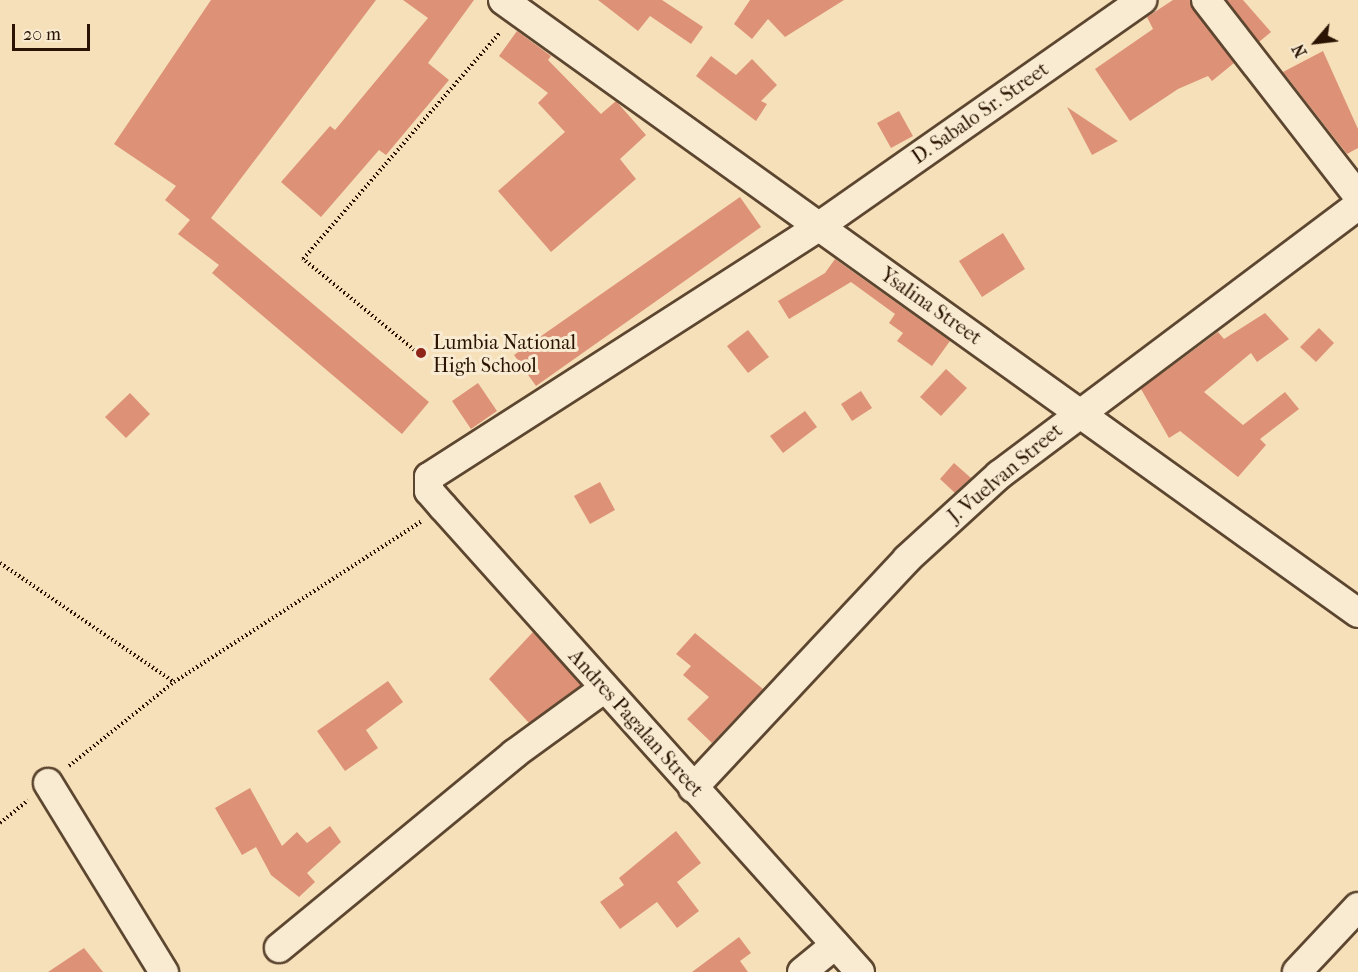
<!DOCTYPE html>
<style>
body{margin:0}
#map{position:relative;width:1358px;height:972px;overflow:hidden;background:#f5e0b9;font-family:"IM FELL French Canon",serif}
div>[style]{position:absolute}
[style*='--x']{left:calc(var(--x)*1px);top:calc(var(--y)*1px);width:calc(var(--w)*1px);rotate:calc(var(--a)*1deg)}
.building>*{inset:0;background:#dd9277}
.path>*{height:4px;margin-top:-2px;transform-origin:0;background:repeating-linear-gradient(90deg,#2a1302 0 1.5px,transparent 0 4.5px)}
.roads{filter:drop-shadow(2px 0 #5d4630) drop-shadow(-2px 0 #5d4630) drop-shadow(0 2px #5d4630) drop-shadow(0 -2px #5d4630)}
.minor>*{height:28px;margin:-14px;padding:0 14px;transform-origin:14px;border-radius:14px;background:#f8ebd2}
.dots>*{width:16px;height:16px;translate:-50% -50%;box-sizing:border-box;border:3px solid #f8ebd2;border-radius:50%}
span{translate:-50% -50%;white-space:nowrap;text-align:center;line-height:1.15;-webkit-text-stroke:6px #f8ebd2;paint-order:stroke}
.street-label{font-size:20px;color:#2a1302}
.poi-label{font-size:20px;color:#2a1302}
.left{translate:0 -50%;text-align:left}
.north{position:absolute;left:1286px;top:12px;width:60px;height:60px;-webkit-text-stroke:4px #f8ebd2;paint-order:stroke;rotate:242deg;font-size:16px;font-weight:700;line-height:24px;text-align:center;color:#2a1302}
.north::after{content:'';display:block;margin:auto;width:21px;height:27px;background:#2a1302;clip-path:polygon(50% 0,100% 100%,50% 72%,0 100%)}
.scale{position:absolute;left:12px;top:24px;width:78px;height:27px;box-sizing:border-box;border:3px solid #2a1302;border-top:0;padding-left:8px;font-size:18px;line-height:21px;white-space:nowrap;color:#2a1302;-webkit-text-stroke:4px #f8ebd2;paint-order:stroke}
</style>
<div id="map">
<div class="building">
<div style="clip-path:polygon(211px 0,376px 0,211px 218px,429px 402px,402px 434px,212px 273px,219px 265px,178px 234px,190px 220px,165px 200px,176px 186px,114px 144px)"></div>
<div style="clip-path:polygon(403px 0,474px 0,428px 63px,449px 80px,386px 155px,379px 150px,321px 217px,281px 182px,330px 126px,335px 130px,428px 18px)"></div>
<div style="clip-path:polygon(598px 0,662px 0,703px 27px,691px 44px,650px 16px,638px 31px)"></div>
<div style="clip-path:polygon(750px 0,844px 0,785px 37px,768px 19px,752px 39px,734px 24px)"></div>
<div style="clip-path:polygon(1173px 0,1190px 0,1234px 63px,1212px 81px,1208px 76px,1178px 89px,1130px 121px,1095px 69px,1153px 29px,1147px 17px)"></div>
<div style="clip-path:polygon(1227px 0,1243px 0,1271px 32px,1259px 42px)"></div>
<div style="clip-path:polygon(517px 31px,551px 56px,548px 60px,601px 114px,616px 101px,646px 135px,620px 159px,636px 179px,551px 252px,498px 191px,565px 132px,538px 103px,548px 93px,499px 56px)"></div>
<div style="clip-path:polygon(1323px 51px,1358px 129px,1358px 148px,1347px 154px,1283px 72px)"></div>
<div style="clip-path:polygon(711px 56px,736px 75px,752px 59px,777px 85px,761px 101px,767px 104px,756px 121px,696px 76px)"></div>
<div style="clip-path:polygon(1067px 107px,1118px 141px,1092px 155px)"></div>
<div style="clip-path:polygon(899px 111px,913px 136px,891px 148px,877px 123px)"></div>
<div style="clip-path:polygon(740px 197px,761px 227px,536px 386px,514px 355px)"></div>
<div style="clip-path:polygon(1003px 233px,1025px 269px,982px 297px,959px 261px)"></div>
<div style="clip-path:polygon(835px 259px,950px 341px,932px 366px,897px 341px,903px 333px,889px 323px,895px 314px,851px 282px,789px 319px,778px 301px,825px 273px)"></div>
<div style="clip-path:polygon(1265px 313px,1289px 339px,1257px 362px,1251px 353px,1204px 392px,1243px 425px,1285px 392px,1299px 409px,1260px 439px,1266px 445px,1238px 477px,1180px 431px,1169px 438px,1141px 389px,1218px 332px,1224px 339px)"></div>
<div style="clip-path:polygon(1319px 328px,1334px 343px,1316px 362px,1300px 347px)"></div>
<div style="clip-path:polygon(748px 330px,769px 357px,748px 373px,727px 346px)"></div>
<div style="clip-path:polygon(946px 369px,967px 388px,941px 416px,920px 397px)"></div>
<div style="clip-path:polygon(478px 383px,497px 411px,471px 429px,452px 401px)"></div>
<div style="clip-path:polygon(861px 391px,872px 408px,852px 421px,841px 404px)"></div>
<div style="clip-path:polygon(130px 393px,150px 414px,126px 438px,105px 417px)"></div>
<div style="clip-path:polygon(805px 411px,817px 427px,783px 453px,770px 436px)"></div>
<div style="clip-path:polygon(954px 463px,971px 478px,955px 493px,940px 479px)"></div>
<div style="clip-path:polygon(600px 482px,615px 510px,590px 524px,574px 496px)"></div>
<div style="clip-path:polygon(533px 632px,581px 685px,529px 723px,489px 679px)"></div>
<div style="clip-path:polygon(695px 633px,763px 689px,712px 743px,687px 719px,709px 697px,683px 675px,691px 666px,676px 654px)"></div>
<div style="clip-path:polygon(388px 681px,403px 702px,366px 730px,378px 748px,345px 771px,317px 731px)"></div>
<div style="clip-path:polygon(250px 788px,282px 846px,297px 832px,307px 843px,330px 826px,341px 842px,307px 873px,315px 882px,299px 897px,271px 875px,256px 847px,242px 855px,215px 808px)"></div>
<div style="clip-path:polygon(676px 831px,701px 863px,677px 882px,699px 911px,677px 928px,657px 902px,620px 929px,600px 902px,624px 885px,619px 878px)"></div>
<div style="clip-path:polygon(739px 937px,751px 953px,740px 961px,748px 972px,692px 972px)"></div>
<div style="clip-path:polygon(84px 948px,103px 972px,48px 972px)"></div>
</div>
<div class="path">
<div style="--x:418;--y:353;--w:149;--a:-140.7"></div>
<div style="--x:303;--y:259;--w:301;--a:-49"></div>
<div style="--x:0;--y:563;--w:211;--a:34.4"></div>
<div style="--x:69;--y:766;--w:134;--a:-38.7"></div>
<div style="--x:174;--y:682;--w:296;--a:-33"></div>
<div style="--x:0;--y:823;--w:36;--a:-39"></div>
</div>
<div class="roads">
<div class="minor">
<div style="--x:503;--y:0;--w:1052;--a:35.64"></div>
<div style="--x:1206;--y:0;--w:248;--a:52.2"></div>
<div style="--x:48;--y:783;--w:222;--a:58.5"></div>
<div style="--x:693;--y:788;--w:313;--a:-46.9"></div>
<div style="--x:907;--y:559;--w:125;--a:-42.4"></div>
<div style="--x:999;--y:475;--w:449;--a:-36.9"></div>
<div style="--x:279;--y:948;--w:305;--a:-39.5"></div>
<div style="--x:514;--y:754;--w:112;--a:-36"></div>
<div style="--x:802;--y:972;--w:43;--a:-39.3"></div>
<div style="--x:860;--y:972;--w:625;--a:-131.88"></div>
<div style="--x:443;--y:507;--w:21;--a:-131"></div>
<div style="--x:429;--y:491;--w:14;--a:-90"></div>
<div style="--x:429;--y:477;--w:462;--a:-32.7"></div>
<div style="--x:818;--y:227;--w:396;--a:-35"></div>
<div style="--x:1297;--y:972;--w:89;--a:-46.8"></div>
</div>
</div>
<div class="dots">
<div style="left:421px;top:353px;background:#8f2418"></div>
</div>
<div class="street-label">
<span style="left:980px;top:113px;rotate:-35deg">D. Sabalo Sr. Street</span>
<span style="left:931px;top:306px;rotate:35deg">Ysalina Street</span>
<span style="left:1005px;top:473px;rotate:-40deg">J. Vuelvan Street</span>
<span style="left:636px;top:723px;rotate:48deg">Andres Pagalan Street</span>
</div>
<div class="poi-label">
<span class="left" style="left:433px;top:354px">Lumbia National<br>High School</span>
</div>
<div class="north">N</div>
<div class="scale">20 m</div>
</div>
